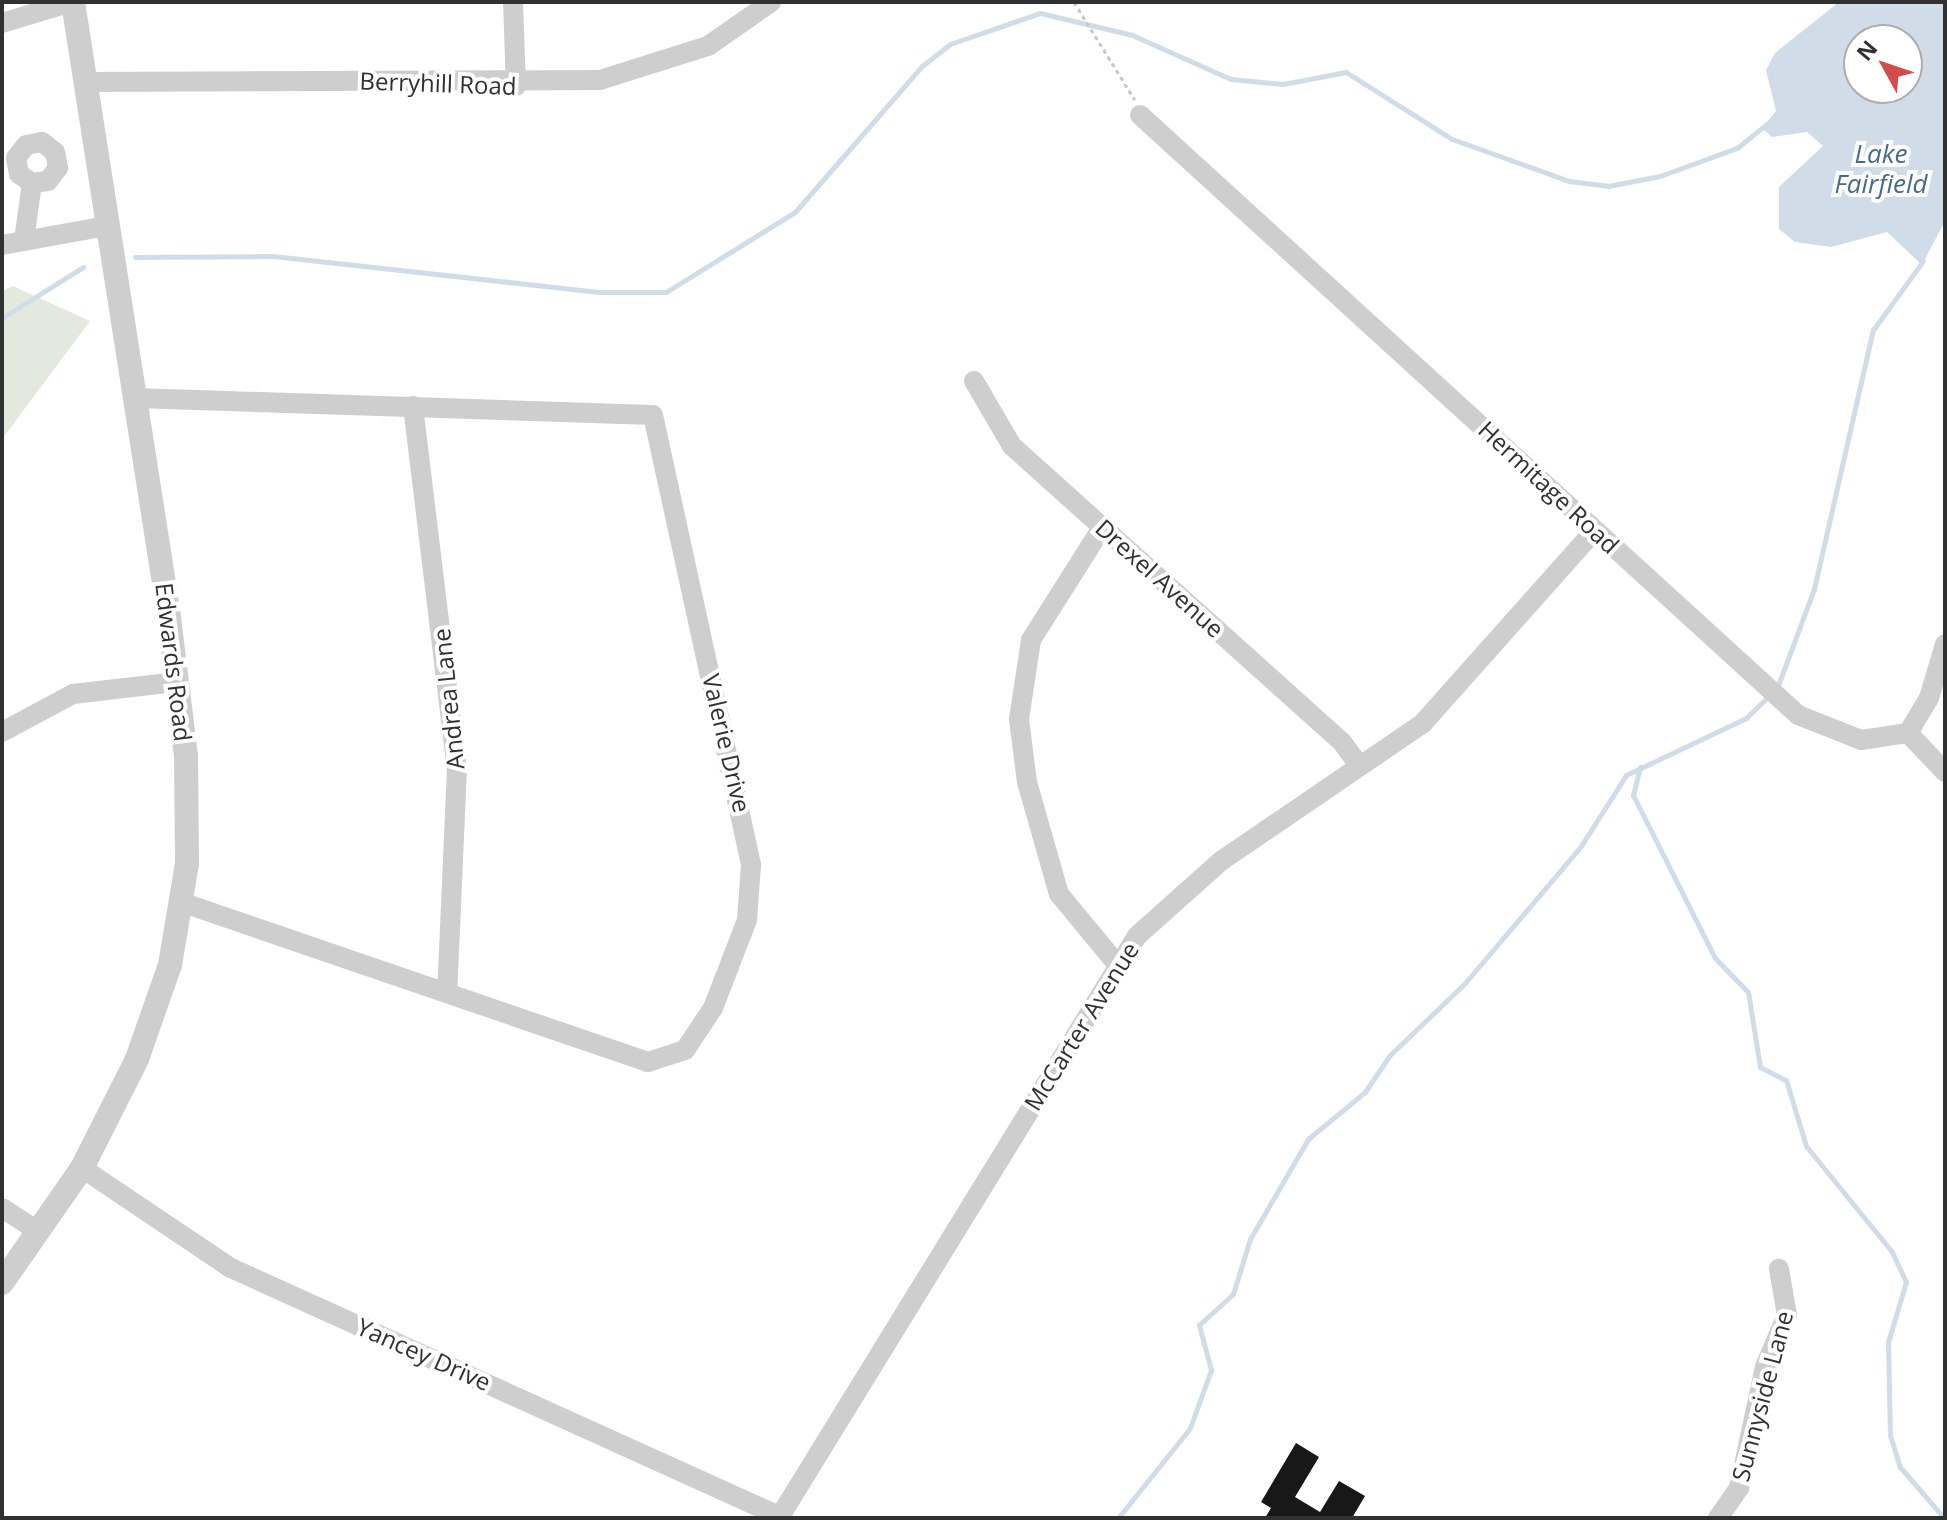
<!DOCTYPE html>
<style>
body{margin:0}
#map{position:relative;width:1947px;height:1520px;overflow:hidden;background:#fff;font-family:"Open Sans",sans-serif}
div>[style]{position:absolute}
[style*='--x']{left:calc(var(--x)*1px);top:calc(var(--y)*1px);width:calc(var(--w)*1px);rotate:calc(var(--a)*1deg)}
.green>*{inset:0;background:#e3e9de}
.water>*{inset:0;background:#d0dde9}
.stream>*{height:5px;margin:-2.5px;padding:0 2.5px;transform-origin:2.5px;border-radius:2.5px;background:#d0dde9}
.building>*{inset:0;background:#181818}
.path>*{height:3px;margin-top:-1.5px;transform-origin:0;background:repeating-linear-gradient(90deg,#c8c8c8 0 4px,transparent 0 8px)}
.minor>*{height:20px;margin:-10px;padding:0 10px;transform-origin:10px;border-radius:10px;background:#cecece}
.tertiary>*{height:24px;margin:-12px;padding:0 12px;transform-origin:12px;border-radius:12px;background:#cecece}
span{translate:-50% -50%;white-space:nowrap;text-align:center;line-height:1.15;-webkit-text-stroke:8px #fff;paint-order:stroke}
.street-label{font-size:24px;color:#313131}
.water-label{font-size:26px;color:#476a8b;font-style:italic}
.frame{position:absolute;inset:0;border:4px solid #313131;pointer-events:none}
.north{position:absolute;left:1843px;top:24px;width:80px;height:80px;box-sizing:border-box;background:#fff;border:2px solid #adadad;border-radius:50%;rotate:310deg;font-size:22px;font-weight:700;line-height:32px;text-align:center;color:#313131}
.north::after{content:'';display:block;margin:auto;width:28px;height:36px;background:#d24c49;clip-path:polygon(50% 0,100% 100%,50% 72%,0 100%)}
</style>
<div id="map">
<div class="green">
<div style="clip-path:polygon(13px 286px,90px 321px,2px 439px,2px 291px)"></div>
</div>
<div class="water">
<div style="clip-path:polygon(evenodd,1839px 2px,1945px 2px,1945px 221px,1922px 265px,1887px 232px,1831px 247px,1795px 242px,1779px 229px,1779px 187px,1823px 146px,1807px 132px,1772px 137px,1762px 128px,1776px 111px,1766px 70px,1775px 53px,1839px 2px,1859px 40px,1907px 40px,1907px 88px,1859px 88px,1859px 40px)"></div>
</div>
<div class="stream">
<div style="--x:135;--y:257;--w:138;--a:-0.4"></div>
<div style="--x:273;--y:256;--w:327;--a:6.3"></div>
<div style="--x:598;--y:292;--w:68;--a:0"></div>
<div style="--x:666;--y:292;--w:152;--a:-31.8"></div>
<div style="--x:795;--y:212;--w:194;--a:-49"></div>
<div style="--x:922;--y:66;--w:36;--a:-38"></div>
<div style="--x:950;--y:44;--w:95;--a:-19"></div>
<div style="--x:1040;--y:13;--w:95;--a:13.4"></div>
<div style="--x:1132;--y:35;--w:108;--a:24"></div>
<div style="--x:1231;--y:79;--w:52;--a:5.5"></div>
<div style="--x:1283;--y:84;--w:64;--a:-10.8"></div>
<div style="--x:1346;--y:72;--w:125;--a:32.3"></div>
<div style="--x:1452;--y:139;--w:124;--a:19.7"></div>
<div style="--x:1569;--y:181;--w:39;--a:7"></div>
<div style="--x:1608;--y:186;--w:53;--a:-10.9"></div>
<div style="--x:1660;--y:176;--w:82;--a:-20"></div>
<div style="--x:1737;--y:148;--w:38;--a:-39"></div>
<div style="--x:2;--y:318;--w:96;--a:-32.2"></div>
<div style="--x:1777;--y:688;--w:106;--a:-69.5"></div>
<div style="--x:1814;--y:589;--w:266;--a:-77.2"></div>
<div style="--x:1873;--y:330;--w:85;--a:-54.1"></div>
<div style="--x:1640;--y:767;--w:29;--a:104"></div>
<div style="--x:1633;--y:795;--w:182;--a:63.3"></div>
<div style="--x:1715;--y:958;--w:47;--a:45.9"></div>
<div style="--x:1748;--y:992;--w:76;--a:80.9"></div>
<div style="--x:1760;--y:1067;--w:29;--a:27"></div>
<div style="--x:1786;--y:1080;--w:69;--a:73.1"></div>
<div style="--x:1806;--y:1146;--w:136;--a:50.9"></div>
<div style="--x:1892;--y:1252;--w:33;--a:65"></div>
<div style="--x:1906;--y:1282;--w:63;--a:106.7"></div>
<div style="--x:1888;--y:1342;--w:93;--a:88.8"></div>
<div style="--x:1890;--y:1435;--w:34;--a:73"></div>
<div style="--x:1900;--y:1467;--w:67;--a:49.2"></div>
<div style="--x:1118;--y:1518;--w:115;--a:-51.3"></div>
<div style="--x:1190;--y:1428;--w:62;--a:-70.1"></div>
<div style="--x:1211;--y:1370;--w:47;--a:-104.9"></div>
<div style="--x:1199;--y:1325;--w:46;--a:-42.4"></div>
<div style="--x:1233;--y:1294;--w:58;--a:-72.8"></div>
<div style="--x:1250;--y:1239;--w:116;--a:-59.9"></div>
<div style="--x:1308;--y:1139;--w:74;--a:-39.5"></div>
<div style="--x:1365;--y:1092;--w:45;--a:-56"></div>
<div style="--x:1390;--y:1055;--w:104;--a:-43.8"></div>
<div style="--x:1465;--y:983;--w:180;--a:-49.7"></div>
<div style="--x:1581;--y:846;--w:84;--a:-57.6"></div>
<div style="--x:1626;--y:775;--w:133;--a:-25.4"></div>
<div style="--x:1746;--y:718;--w:33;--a:-44"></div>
</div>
<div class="building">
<div style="clip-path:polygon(1296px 1443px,1319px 1457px,1295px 1497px,1320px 1512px,1339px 1481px,1365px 1496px,1352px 1518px,1265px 1518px,1271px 1508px,1261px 1502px)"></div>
</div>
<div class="path">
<div style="--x:1074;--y:2;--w:115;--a:58.1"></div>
</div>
<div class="minor">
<div style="--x:513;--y:2;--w:84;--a:88"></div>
<div style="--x:2;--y:23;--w:72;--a:-16.9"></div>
<div style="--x:86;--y:82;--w:514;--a:-0.22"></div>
<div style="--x:600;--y:80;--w:113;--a:-17.5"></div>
<div style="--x:708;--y:46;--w:77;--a:-34.9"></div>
<div style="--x:1140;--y:115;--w:890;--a:42.36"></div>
<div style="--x:1798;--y:715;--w:68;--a:21.6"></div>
<div style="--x:1861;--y:740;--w:48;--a:-8.5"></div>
<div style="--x:1908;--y:733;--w:41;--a:-59"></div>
<div style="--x:1929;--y:698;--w:56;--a:-73.5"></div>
<div style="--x:24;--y:240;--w:58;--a:-82"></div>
<div style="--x:32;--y:183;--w:16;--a:-145"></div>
<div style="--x:19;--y:174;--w:16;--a:-101"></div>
<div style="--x:16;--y:158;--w:16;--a:-52"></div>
<div style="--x:26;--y:145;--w:16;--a:-11"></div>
<div style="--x:42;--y:142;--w:16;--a:38"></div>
<div style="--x:55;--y:152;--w:16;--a:79"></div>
<div style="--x:58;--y:168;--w:16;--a:128"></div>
<div style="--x:48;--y:181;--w:16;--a:173"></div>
<div style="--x:2;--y:245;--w:107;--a:-10.3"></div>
<div style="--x:974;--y:381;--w:75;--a:59.7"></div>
<div style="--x:1012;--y:446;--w:443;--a:41.9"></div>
<div style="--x:1342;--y:742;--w:29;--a:54"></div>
<div style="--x:136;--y:398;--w:517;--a:1.88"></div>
<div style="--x:653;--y:415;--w:461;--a:77.7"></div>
<div style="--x:751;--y:865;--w:55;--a:94.2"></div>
<div style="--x:747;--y:920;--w:94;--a:111.1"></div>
<div style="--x:713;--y:1008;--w:50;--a:123.7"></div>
<div style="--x:685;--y:1050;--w:39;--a:162"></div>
<div style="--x:648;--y:1062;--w:490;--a:-161.1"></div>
<div style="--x:413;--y:406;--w:365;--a:83.1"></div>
<div style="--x:457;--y:768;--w:225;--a:92.5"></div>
<div style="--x:1103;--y:526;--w:135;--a:122.3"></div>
<div style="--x:1031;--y:640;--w:80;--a:98.6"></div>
<div style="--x:1019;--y:719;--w:64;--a:82.8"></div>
<div style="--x:1027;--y:782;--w:116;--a:74.1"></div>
<div style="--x:1059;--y:894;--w:91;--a:50.4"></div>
<div style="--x:2;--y:732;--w:81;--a:-28.2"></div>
<div style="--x:73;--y:694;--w:105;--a:-6.6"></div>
<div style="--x:1908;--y:733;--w:54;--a:46.5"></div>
<div style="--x:82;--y:1168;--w:179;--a:33.9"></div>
<div style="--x:231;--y:1268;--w:602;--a:24.35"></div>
<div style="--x:2;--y:1208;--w:44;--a:33"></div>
<div style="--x:779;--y:1518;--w:683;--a:-58.4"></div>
<div style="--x:1137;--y:936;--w:113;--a:-41.8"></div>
<div style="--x:1221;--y:861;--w:245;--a:-34.3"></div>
<div style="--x:1423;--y:723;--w:257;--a:-48.3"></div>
<div style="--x:1718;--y:1518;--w:37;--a:-55"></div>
<div style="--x:1739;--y:1488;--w:124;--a:-77.9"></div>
<div style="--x:1765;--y:1367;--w:56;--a:-67.1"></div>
<div style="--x:1787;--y:1315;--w:47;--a:-99.9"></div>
</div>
<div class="tertiary">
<div style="--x:2;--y:1283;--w:140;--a:-55.2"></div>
<div style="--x:82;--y:1168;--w:122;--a:-63.2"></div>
<div style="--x:137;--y:1059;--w:100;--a:-70.7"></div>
<div style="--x:170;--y:965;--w:103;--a:-80.5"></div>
<div style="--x:187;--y:863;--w:107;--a:-90.5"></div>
<div style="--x:186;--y:756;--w:148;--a:-97"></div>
<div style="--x:168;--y:609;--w:614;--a:-98.9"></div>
</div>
<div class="street-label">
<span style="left:438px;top:83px;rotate:2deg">Berryhill Road</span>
<span style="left:1549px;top:487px;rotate:43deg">Hermitage Road</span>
<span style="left:1160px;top:578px;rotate:42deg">Drexel Avenue</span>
<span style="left:174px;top:662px;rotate:83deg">Edwards Road</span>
<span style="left:448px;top:699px;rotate:-96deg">Andrea Lane</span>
<span style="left:727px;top:743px;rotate:77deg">Valerie Drive</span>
<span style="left:1081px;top:1026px;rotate:-58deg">McCarter Avenue</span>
<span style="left:424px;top:1354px;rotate:24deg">Yancey Drive</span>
<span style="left:1762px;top:1396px;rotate:-75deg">Sunnyside Lane</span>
</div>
<div class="water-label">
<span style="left:1881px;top:169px">Lake<br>Fairfield</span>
</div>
<div class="frame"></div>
<div class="north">N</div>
</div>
